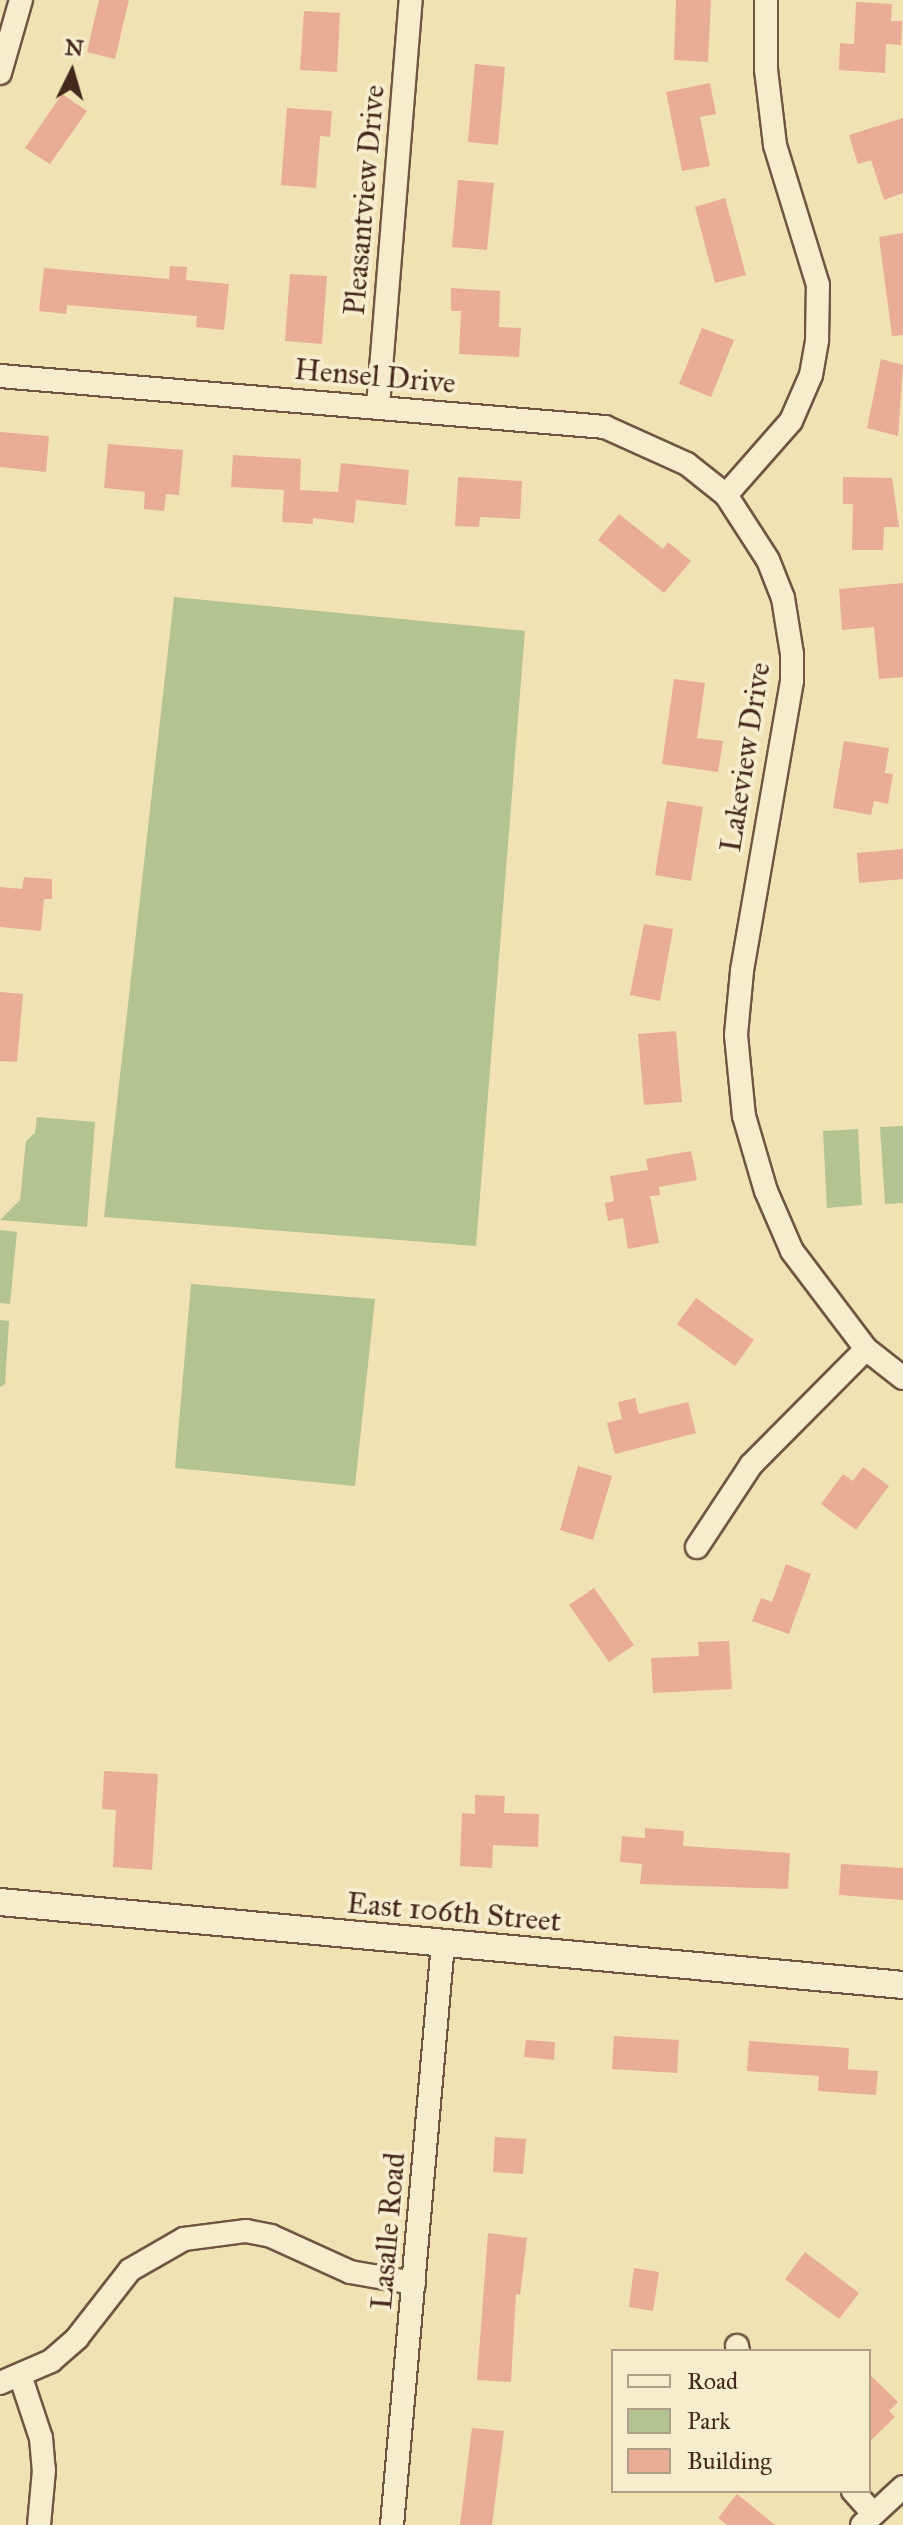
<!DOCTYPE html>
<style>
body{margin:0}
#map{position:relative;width:903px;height:2525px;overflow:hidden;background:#f1e2b3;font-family:"IM FELL Great Primer",serif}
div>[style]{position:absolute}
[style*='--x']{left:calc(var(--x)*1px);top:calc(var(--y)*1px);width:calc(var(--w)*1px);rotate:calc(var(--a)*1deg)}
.green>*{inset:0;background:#b3c491}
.building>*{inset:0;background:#e8ad94}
.roads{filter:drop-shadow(2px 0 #705642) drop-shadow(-2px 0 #705642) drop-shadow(0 2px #705642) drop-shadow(0 -2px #705642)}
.minor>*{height:22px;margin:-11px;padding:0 11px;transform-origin:11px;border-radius:11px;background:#f6ecce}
.tertiary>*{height:26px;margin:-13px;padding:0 13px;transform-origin:13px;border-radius:13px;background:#f6ecce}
span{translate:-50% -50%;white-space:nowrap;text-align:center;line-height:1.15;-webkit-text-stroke:8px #f6ecce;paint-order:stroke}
.street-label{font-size:30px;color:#45281c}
.legend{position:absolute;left:611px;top:2349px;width:260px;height:144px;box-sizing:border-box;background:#f6ecce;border:2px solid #af9e87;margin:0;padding:10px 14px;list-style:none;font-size:24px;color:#45281c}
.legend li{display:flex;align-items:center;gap:16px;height:40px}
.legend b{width:40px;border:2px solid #af9e87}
.north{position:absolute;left:32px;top:32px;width:80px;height:80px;-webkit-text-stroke:6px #f6ecce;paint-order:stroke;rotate:5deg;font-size:22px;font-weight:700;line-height:32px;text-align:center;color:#45281c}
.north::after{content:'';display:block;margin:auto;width:28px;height:36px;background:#45281c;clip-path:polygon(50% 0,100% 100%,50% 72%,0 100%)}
</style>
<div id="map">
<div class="green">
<div style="clip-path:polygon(174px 597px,525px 631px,476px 1246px,104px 1217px)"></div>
<div style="clip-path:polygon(37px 1117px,95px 1122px,87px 1227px,0 1220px,20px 1200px,26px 1141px,35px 1133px)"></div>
<div style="clip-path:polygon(903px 1126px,903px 1203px,885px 1204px,880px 1127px)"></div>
<div style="clip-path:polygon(858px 1129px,862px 1205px,827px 1208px,823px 1131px)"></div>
<div style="clip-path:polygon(0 1230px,17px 1232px,10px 1304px,0 1303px)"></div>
<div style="clip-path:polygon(191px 1284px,375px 1299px,355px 1486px,175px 1468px)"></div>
<div style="clip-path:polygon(0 1320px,9px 1321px,5px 1384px,0 1387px)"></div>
</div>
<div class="building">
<div style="clip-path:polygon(99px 0,129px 0,115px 59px,87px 52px)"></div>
<div style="clip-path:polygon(676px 0,711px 0,708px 62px,674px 60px)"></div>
<div style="clip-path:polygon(856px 2px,892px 4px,891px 21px,902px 21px,901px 45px,886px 44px,885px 73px,839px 70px,840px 43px,854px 44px)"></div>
<div style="clip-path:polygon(304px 11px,340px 13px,337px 72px,300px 70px)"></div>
<div style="clip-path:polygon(475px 64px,505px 67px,498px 145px,468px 142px)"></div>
<div style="clip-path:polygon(710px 83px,716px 114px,700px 117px,710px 166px,682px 171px,666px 92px)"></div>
<div style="clip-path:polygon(62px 94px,87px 111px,50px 164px,25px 148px)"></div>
<div style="clip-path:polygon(287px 108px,332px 111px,330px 137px,320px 136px,316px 188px,281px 185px)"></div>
<div style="clip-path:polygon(903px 118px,903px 193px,884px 200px,871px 160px,858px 164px,849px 135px)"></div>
<div style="clip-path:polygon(458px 180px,494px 183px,487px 250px,452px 247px)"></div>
<div style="clip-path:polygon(725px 198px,746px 275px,715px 283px,695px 207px)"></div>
<div style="clip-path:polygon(903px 233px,903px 335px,892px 336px,879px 237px)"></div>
<div style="clip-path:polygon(170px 266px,187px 267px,186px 280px,229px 284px,224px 330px,196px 327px,197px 316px,67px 305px,66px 314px,39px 311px,44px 268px,169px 279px)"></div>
<div style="clip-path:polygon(290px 274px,327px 276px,322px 344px,285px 341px)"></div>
<div style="clip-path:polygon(451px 288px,500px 291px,499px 327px,521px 328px,519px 357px,459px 354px,461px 311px,451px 311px)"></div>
<div style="clip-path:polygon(702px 328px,734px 340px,711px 397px,679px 384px)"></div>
<div style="clip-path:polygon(881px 359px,903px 365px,898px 436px,867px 428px)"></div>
<div style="clip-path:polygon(0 432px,49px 436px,46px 472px,0 467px)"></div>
<div style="clip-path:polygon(108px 444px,183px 450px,179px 495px,166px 494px,164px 511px,144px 509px,145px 492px,104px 488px)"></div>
<div style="clip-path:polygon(233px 455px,301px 459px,300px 490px,338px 492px,341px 463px,409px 470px,406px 505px,356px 500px,354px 523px,313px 518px,313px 524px,282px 522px,284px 490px,231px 487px)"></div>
<div style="clip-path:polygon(458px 477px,522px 481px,520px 519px,480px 517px,479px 527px,455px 526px)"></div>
<div style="clip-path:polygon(843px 477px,892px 478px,899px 527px,884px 527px,883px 550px,852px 550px,853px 504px,843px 504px)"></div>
<div style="clip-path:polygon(619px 514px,663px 549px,668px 542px,691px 561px,664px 593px,598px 540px)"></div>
<div style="clip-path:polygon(903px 583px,903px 677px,879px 679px,874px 627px,842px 630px,839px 589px)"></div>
<div style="clip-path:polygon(674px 679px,705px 683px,697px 738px,723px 741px,718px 772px,662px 764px)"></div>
<div style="clip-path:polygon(844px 741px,889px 748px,885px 773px,893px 774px,888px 804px,874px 801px,871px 815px,833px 808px)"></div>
<div style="clip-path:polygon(667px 801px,703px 807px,691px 881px,655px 875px)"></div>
<div style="clip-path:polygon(903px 849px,903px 879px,859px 883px,857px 853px)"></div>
<div style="clip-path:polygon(24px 877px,52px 879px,52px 899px,44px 899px,41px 931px,0 927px,0 887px,22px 889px)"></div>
<div style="clip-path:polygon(644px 924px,673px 929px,660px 1001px,630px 995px)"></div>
<div style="clip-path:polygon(0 992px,23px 994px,17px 1062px,0 1061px)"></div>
<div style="clip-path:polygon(676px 1031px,682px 1102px,644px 1105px,638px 1034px)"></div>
<div style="clip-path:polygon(691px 1151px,697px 1180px,659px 1187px,660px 1195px,650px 1196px,659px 1243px,628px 1249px,623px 1218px,608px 1221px,605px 1203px,614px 1201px,610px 1176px,648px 1170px,646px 1159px)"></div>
<div style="clip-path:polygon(696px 1298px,754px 1340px,735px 1366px,677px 1324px)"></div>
<div style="clip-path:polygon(635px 1398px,639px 1414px,688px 1402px,696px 1433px,615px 1454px,607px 1423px,622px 1419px,618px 1402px)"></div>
<div style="clip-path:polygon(578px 1466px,612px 1476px,593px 1540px,560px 1530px)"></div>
<div style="clip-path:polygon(863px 1467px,889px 1486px,856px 1530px,821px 1504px,843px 1474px,853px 1481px)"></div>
<div style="clip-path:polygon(786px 1564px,811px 1574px,789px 1634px,752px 1621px,761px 1598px,772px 1602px)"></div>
<div style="clip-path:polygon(594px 1588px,634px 1645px,609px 1662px,569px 1605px)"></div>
<div style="clip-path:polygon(729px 1641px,732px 1689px,653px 1693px,651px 1658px,699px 1656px,698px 1642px)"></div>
<div style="clip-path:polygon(104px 1771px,158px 1774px,152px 1870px,113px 1867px,116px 1810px,102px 1809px)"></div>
<div style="clip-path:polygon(475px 1795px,505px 1796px,504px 1813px,539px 1814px,538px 1847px,493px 1845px,492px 1868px,460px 1866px,462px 1813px,475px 1814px)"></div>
<div style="clip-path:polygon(645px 1828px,684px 1831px,683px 1846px,790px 1853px,788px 1889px,640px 1884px,642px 1864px,620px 1862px,622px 1836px,645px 1838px)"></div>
<div style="clip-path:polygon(841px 1864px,903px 1868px,903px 1900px,839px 1895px)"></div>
<div style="clip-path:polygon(614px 2036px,679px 2040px,677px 2073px,612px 2069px)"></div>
<div style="clip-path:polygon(526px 2040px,555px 2042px,554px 2060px,524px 2057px)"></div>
<div style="clip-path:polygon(749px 2041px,849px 2048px,848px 2069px,878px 2071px,876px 2095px,818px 2091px,819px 2076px,747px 2071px)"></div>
<div style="clip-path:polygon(495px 2137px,526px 2139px,523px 2174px,493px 2172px)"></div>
<div style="clip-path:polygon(488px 2233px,527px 2238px,520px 2295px,516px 2294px,511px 2382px,477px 2380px)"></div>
<div style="clip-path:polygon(805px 2252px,859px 2293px,839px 2319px,785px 2279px)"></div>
<div style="clip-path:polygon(634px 2268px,659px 2272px,653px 2311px,629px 2307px)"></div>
<div style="clip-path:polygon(869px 2374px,898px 2402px,889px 2411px,895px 2417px,869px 2442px)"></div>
<div style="clip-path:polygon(472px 2428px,504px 2431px,492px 2525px,460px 2525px)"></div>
<div style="clip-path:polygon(737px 2494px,775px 2525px,727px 2525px,718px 2518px)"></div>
</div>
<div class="roads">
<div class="minor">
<div style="--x:0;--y:73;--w:76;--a:-74"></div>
<div style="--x:0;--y:376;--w:607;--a:4.82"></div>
<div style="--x:605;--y:427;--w:90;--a:24.3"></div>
<div style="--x:687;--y:464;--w:50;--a:38.5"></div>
<div style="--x:726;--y:495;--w:77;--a:57.1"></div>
<div style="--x:768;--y:560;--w:41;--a:68.5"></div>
<div style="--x:783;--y:598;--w:57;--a:80.9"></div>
<div style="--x:792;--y:654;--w:27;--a:90"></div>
<div style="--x:792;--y:681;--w:294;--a:99.8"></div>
<div style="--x:742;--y:971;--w:64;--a:95.4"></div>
<div style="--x:736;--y:1035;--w:81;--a:84.4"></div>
<div style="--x:744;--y:1116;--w:78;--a:73.7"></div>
<div style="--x:766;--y:1191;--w:65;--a:66.6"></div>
<div style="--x:792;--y:1251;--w:123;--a:52.9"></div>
<div style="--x:866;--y:1349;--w:47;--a:38.1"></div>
<div style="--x:378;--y:406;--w:407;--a:-85.4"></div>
<div style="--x:726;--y:495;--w:98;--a:-48.7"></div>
<div style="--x:791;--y:421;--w:50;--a:-66.5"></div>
<div style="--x:811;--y:375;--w:36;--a:-80"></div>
<div style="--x:817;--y:340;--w:55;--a:-89"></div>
<div style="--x:818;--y:285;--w:146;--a:-107.1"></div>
<div style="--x:775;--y:145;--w:76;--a:-96.8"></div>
<div style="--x:766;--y:70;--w:70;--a:-90"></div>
<div style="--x:697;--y:1547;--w:98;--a:-56.6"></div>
<div style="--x:751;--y:1465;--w:163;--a:-45.2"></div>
<div style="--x:737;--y:2346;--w:5;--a:79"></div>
<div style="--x:21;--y:2378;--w:63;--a:71.6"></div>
<div style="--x:41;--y:2438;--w:32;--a:85"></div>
<div style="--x:44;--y:2470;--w:55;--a:95.2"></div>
<div style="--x:0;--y:2383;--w:56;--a:-23.3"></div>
<div style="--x:51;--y:2361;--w:35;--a:-41"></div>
<div style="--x:77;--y:2338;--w:86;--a:-52.1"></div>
<div style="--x:130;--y:2270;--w:62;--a:-29.9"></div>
<div style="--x:184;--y:2239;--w:63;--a:-7.4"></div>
<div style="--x:246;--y:2231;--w:25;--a:11"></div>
<div style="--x:271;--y:2236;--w:87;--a:24.5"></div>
<div style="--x:350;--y:2272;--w:65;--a:9.8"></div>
<div style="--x:853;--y:2491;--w:28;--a:48"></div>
<div style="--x:392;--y:2525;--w:584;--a:-84.99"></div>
<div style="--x:862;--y:2525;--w:56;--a:-42.8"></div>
</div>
<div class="tertiary">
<div style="--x:0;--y:1902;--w:907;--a:5.25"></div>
</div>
</div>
<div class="street-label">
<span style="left:364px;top:200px;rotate:-85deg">Pleasantview Drive</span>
<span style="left:375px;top:376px;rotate:5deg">Hensel Drive</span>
<span style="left:745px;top:757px;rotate:-81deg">Lakeview Drive</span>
<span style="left:454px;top:1912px;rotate:5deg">East 106th Street</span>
<span style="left:388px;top:2231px;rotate:-85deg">Lasalle Road</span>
</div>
<ul class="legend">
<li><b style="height:10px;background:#f6ecce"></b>Road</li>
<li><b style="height:22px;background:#b3c491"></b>Park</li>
<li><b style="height:22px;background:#e8ad94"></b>Building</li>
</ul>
<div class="north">N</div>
</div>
